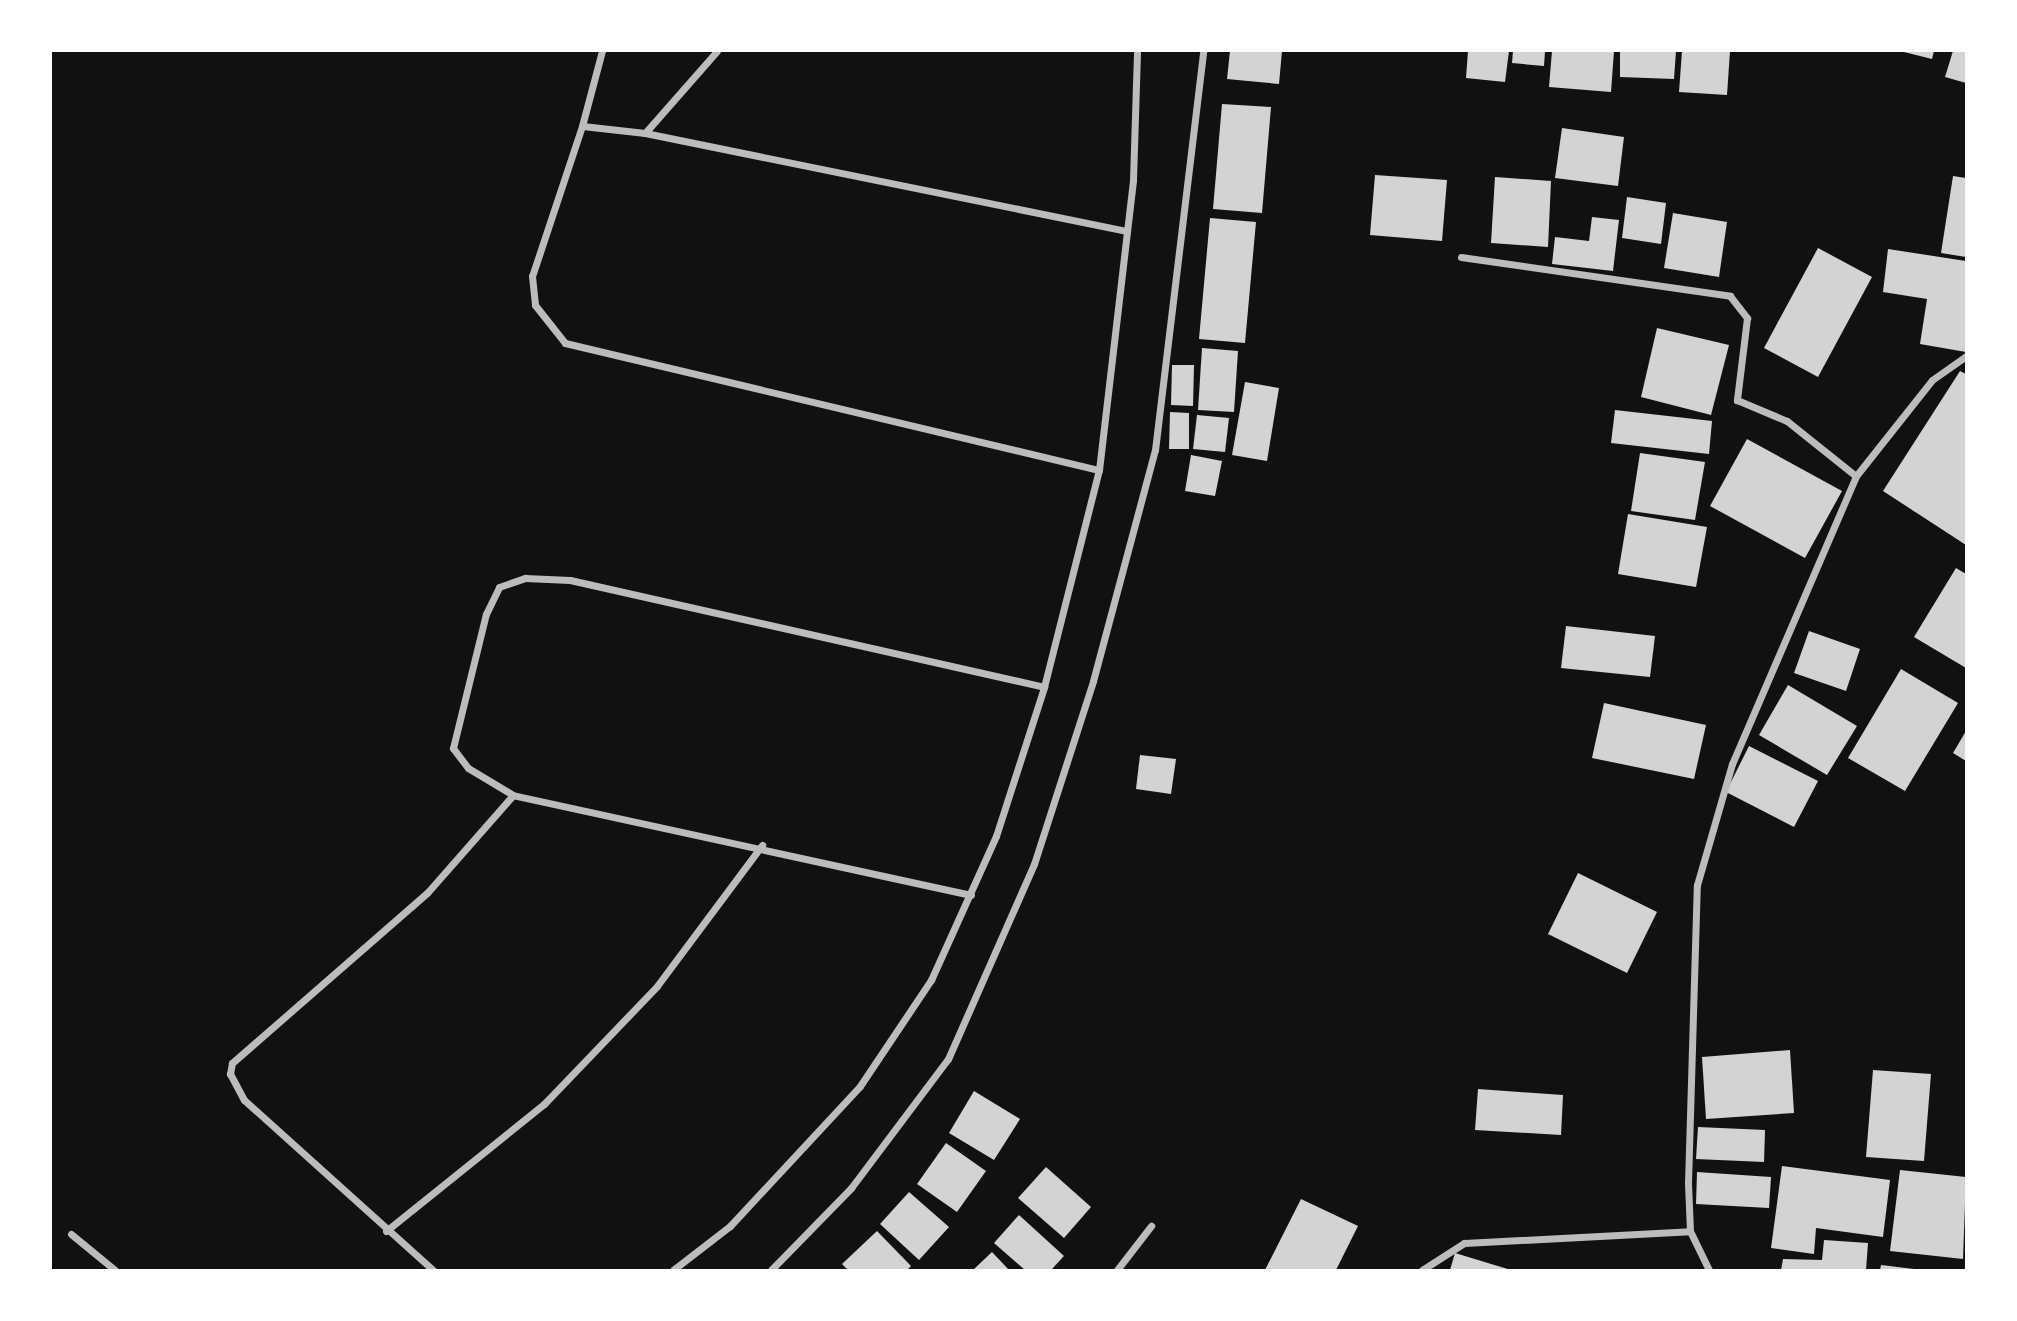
<!DOCTYPE html>
<style>
body{margin:0}
#map{position:relative;width:2017px;height:1321px;overflow:hidden;background:#111;font-family:"Roboto Serif",serif}
div>[style]{position:absolute}
[style*='--x']{left:calc(var(--x)*1px);top:calc(var(--y)*1px);width:calc(var(--w)*1px);rotate:calc(var(--a)*1deg)}
.building>*{inset:0;background:#d3d3d3}
.minor>*{height:7px;margin:-3.5px;padding:0 3.5px;transform-origin:3.5px;border-radius:3.5px;background:#bcbcbc}
span{translate:-50% -50%;white-space:nowrap;text-align:center;line-height:1.15;-webkit-text-stroke:7px #fff;paint-order:stroke}
.frame{position:absolute;inset:0;border:52px solid #fff;pointer-events:none}
</style>
<div id="map">
<div class="building">
<div style="clip-path:polygon(1230px 51px,1282px 51px,1279px 84px,1227px 79px)"></div>
<div style="clip-path:polygon(1468px 51px,1509px 51px,1505px 82px,1466px 78px)"></div>
<div style="clip-path:polygon(1513px 51px,1545px 51px,1544px 66px,1512px 63px)"></div>
<div style="clip-path:polygon(1552px 51px,1614px 51px,1611px 92px,1549px 87px)"></div>
<div style="clip-path:polygon(1620px 51px,1676px 51px,1674px 79px,1620px 77px)"></div>
<div style="clip-path:polygon(1682px 51px,1730px 51px,1727px 95px,1679px 92px)"></div>
<div style="clip-path:polygon(1900px 51px,1934px 51px,1932px 59px)"></div>
<div style="clip-path:polygon(1953px 51px,1966px 51px,1966px 83px,1945px 77px)"></div>
<div style="clip-path:polygon(1222px 104px,1271px 107px,1262px 213px,1213px 209px)"></div>
<div style="clip-path:polygon(1562px 128px,1624px 137px,1618px 186px,1555px 178px)"></div>
<div style="clip-path:polygon(1375px 175px,1447px 180px,1442px 241px,1370px 235px)"></div>
<div style="clip-path:polygon(1953px 176px,1966px 178px,1966px 257px,1941px 253px)"></div>
<div style="clip-path:polygon(1495px 177px,1551px 181px,1548px 247px,1491px 243px)"></div>
<div style="clip-path:polygon(1627px 197px,1666px 203px,1661px 244px,1622px 238px)"></div>
<div style="clip-path:polygon(1673px 213px,1727px 222px,1719px 277px,1664px 268px)"></div>
<div style="clip-path:polygon(1592px 217px,1619px 220px,1613px 271px,1552px 264px,1555px 237px,1589px 241px)"></div>
<div style="clip-path:polygon(1210px 218px,1256px 222px,1245px 343px,1199px 339px)"></div>
<div style="clip-path:polygon(1818px 248px,1872px 277px,1818px 377px,1764px 348px)"></div>
<div style="clip-path:polygon(1888px 249px,1966px 261px,1966px 352px,1920px 344px,1927px 299px,1883px 292px)"></div>
<div style="clip-path:polygon(1657px 328px,1729px 345px,1711px 415px,1641px 397px)"></div>
<div style="clip-path:polygon(1202px 348px,1238px 351px,1234px 412px,1198px 410px)"></div>
<div style="clip-path:polygon(1172px 365px,1194px 365px,1193px 406px,1171px 405px)"></div>
<div style="clip-path:polygon(1960px 371px,1966px 374px,1966px 545px,1883px 491px)"></div>
<div style="clip-path:polygon(1245px 382px,1279px 388px,1267px 461px,1232px 455px)"></div>
<div style="clip-path:polygon(1615px 410px,1712px 421px,1709px 454px,1611px 443px)"></div>
<div style="clip-path:polygon(1170px 412px,1189px 413px,1189px 449px,1169px 449px)"></div>
<div style="clip-path:polygon(1197px 415px,1229px 418px,1225px 452px,1193px 449px)"></div>
<div style="clip-path:polygon(1747px 439px,1842px 491px,1805px 558px,1710px 506px)"></div>
<div style="clip-path:polygon(1640px 453px,1705px 462px,1695px 520px,1631px 511px)"></div>
<div style="clip-path:polygon(1191px 455px,1222px 461px,1215px 496px,1185px 491px)"></div>
<div style="clip-path:polygon(1628px 514px,1707px 527px,1696px 587px,1618px 574px)"></div>
<div style="clip-path:polygon(1956px 568px,1966px 574px,1966px 668px,1914px 637px)"></div>
<div style="clip-path:polygon(1566px 626px,1655px 636px,1650px 677px,1561px 668px)"></div>
<div style="clip-path:polygon(1809px 631px,1860px 649px,1846px 691px,1794px 673px)"></div>
<div style="clip-path:polygon(1901px 669px,1958px 703px,1905px 791px,1848px 758px)"></div>
<div style="clip-path:polygon(1788px 685px,1857px 726px,1827px 775px,1759px 735px)"></div>
<div style="clip-path:polygon(1604px 703px,1706px 725px,1694px 779px,1592px 758px)"></div>
<div style="clip-path:polygon(1966px 731px,1966px 761px,1953px 753px)"></div>
<div style="clip-path:polygon(1749px 746px,1818px 781px,1794px 827px,1726px 792px)"></div>
<div style="clip-path:polygon(1140px 755px,1176px 759px,1171px 794px,1136px 789px)"></div>
<div style="clip-path:polygon(1578px 873px,1657px 912px,1627px 973px,1548px 934px)"></div>
<div style="clip-path:polygon(1790px 1050px,1794px 1113px,1706px 1119px,1702px 1057px)"></div>
<div style="clip-path:polygon(1873px 1070px,1931px 1074px,1924px 1161px,1866px 1157px)"></div>
<div style="clip-path:polygon(1478px 1089px,1563px 1095px,1561px 1135px,1475px 1130px)"></div>
<div style="clip-path:polygon(974px 1091px,1020px 1119px,994px 1160px,949px 1133px)"></div>
<div style="clip-path:polygon(1698px 1127px,1765px 1130px,1764px 1162px,1696px 1159px)"></div>
<div style="clip-path:polygon(946px 1143px,986px 1171px,957px 1212px,917px 1184px)"></div>
<div style="clip-path:polygon(1782px 1166px,1890px 1180px,1883px 1237px,1816px 1228px,1814px 1254px,1771px 1248px)"></div>
<div style="clip-path:polygon(1046px 1167px,1091px 1207px,1064px 1238px,1018px 1198px)"></div>
<div style="clip-path:polygon(1900px 1170px,1966px 1177px,1963px 1259px,1890px 1251px)"></div>
<div style="clip-path:polygon(1697px 1172px,1771px 1177px,1769px 1208px,1696px 1204px)"></div>
<div style="clip-path:polygon(909px 1192px,949px 1227px,919px 1260px,880px 1224px)"></div>
<div style="clip-path:polygon(1301px 1199px,1358px 1226px,1336px 1270px,1265px 1270px)"></div>
<div style="clip-path:polygon(1019px 1215px,1064px 1256px,1051px 1270px,1025px 1270px,994px 1243px)"></div>
<div style="clip-path:polygon(877px 1231px,911px 1266px,907px 1270px,848px 1270px,842px 1264px)"></div>
<div style="clip-path:polygon(1824px 1240px,1868px 1243px,1866px 1270px,1781px 1270px,1783px 1259px,1822px 1260px)"></div>
<div style="clip-path:polygon(992px 1252px,1009px 1270px,973px 1270px)"></div>
<div style="clip-path:polygon(1455px 1253px,1511px 1270px,1450px 1270px)"></div>
<div style="clip-path:polygon(1881px 1265px,1914px 1269px,1914px 1270px,1880px 1270px)"></div>
</div>
<div class="minor">
<div style="--x:717;--y:51;--w:109;--a:131.3"></div>
<div style="--x:645;--y:133;--w:63;--a:-173.7"></div>
<div style="--x:582;--y:126;--w:158;--a:108.4"></div>
<div style="--x:532;--y:276;--w:29;--a:84"></div>
<div style="--x:535;--y:305;--w:48;--a:51.7"></div>
<div style="--x:565;--y:343;--w:549;--a:13.38"></div>
<div style="--x:582;--y:126;--w:78;--a:-75.1"></div>
<div style="--x:645;--y:133;--w:492;--a:11.5"></div>
<div style="--x:1461;--y:257;--w:272;--a:8.2"></div>
<div style="--x:1730;--y:296;--w:28;--a:52"></div>
<div style="--x:1747;--y:318;--w:83;--a:97"></div>
<div style="--x:1737;--y:400;--w:54;--a:22.8"></div>
<div style="--x:1787;--y:421;--w:88;--a:38.6"></div>
<div style="--x:971;--y:895;--w:469;--a:-167.7"></div>
<div style="--x:513;--y:795;--w:52;--a:-149"></div>
<div style="--x:468;--y:768;--w:25;--a:-127"></div>
<div style="--x:453;--y:748;--w:138;--a:-76.2"></div>
<div style="--x:486;--y:614;--w:30;--a:-64"></div>
<div style="--x:499;--y:587;--w:28;--a:-19"></div>
<div style="--x:525;--y:578;--w:45;--a:2.5"></div>
<div style="--x:570;--y:580;--w:486;--a:12.7"></div>
<div style="--x:386;--y:1231;--w:203;--a:-38.8"></div>
<div style="--x:544;--y:1104;--w:163;--a:-46.2"></div>
<div style="--x:657;--y:986;--w:176;--a:-53.3"></div>
<div style="--x:71;--y:1234;--w:57;--a:39.3"></div>
<div style="--x:433;--y:1270;--w:254;--a:-138"></div>
<div style="--x:244;--y:1100;--w:30;--a:-118"></div>
<div style="--x:230;--y:1074;--w:11;--a:-80"></div>
<div style="--x:232;--y:1063;--w:259;--a:-41.1"></div>
<div style="--x:427;--y:893;--w:130;--a:-48.7"></div>
<div style="--x:673;--y:1270;--w:72;--a:-37.7"></div>
<div style="--x:730;--y:1226;--w:191;--a:-47.1"></div>
<div style="--x:860;--y:1086;--w:128;--a:-56.2"></div>
<div style="--x:931;--y:980;--w:158;--a:-65.7"></div>
<div style="--x:996;--y:836;--w:157;--a:-72.1"></div>
<div style="--x:1044;--y:687;--w:224;--a:-75.8"></div>
<div style="--x:1099;--y:470;--w:292;--a:-83.3"></div>
<div style="--x:1133;--y:180;--w:129;--a:-88.2"></div>
<div style="--x:771;--y:1270;--w:115;--a:-45.7"></div>
<div style="--x:851;--y:1188;--w:161;--a:-53.1"></div>
<div style="--x:948;--y:1059;--w:213;--a:-66.2"></div>
<div style="--x:1034;--y:864;--w:192;--a:-72.1"></div>
<div style="--x:1093;--y:681;--w:239;--a:-75"></div>
<div style="--x:1155;--y:450;--w:402;--a:-83.1"></div>
<div style="--x:1117;--y:1270;--w:56;--a:-52.3"></div>
<div style="--x:1422;--y:1270;--w:50;--a:-32.7"></div>
<div style="--x:1464;--y:1243;--w:226;--a:-3"></div>
<div style="--x:1709;--y:1270;--w:43;--a:-116"></div>
<div style="--x:1690;--y:1231;--w:48;--a:-92.4"></div>
<div style="--x:1688;--y:1183;--w:298;--a:-88.3"></div>
<div style="--x:1697;--y:885;--w:126;--a:-73.9"></div>
<div style="--x:1732;--y:764;--w:314;--a:-66.7"></div>
<div style="--x:1856;--y:476;--w:122;--a:-51.6"></div>
<div style="--x:1932;--y:380;--w:42;--a:-35.2"></div>
</div>
<div class="frame"></div>
</div>
